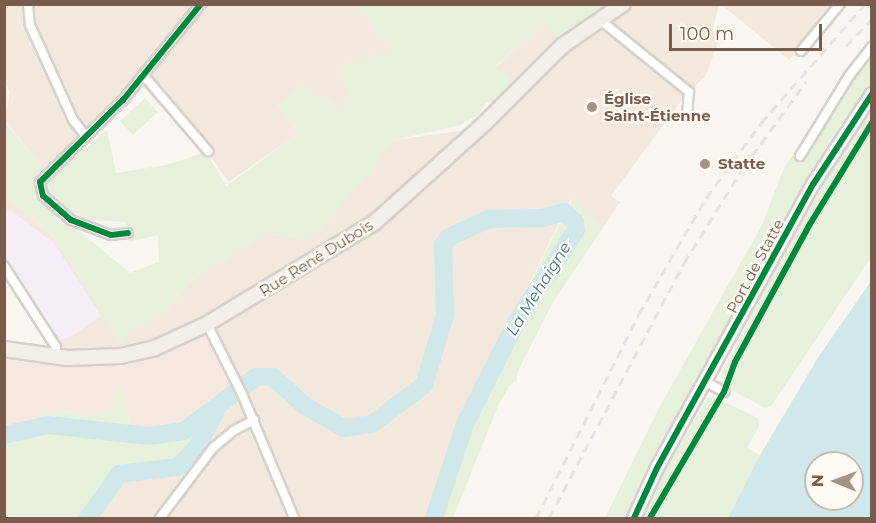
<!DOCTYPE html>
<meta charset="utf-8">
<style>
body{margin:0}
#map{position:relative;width:876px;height:523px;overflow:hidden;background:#f9f5f0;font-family:Montserrat,sans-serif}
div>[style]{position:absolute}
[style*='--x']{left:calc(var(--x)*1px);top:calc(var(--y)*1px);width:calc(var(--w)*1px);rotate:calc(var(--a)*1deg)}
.residential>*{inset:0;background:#f2e8de}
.commercial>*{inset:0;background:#f6e8e1}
.education>*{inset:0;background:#f6eef6}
.green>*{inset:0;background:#e7f0db}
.water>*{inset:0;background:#d0e8ea}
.river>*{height:18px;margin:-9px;padding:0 9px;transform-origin:9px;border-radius:9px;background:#d0e8ea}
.roads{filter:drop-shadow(2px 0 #d7d1cb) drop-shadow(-2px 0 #d7d1cb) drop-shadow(0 2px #d7d1cb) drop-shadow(0 -2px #d7d1cb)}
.street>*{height:8px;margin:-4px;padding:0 4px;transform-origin:4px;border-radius:4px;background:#fefefd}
.secondary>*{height:12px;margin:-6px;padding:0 6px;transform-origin:6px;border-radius:6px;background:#fefefd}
.primary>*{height:14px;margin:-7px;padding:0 7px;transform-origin:7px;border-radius:7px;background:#f3eee8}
.rail>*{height:3px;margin-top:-1.5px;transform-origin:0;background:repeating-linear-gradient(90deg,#e6e3e7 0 9px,transparent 0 15px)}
.cycleway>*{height:6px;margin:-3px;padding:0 3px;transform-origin:3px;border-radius:3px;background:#00873e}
.dots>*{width:16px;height:16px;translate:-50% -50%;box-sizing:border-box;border:3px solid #fffaf3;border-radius:50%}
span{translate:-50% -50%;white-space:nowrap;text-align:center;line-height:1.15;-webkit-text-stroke:4.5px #fffaf3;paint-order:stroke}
.poi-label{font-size:15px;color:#7a5c4d;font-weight:700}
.left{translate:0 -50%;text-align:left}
.street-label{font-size:15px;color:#7a5c4d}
.water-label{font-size:16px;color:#437c86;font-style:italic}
.frame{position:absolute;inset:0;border:6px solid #7a5c4d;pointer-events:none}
.north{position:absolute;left:804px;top:451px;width:60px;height:60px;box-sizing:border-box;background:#fffaf3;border:2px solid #cabbb1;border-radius:50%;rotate:271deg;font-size:16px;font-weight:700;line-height:24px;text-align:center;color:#7a5c4d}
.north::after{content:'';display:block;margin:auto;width:21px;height:27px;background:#a69286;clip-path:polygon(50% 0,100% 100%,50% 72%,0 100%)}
.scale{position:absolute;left:669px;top:24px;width:153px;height:27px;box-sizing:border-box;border:3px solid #7a5c4d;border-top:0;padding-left:8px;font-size:18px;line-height:21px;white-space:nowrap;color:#7a5c4d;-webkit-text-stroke:4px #fffaf3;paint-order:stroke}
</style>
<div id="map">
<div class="residential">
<div style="clip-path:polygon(5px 5px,196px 5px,117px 100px,44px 171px,5px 120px,10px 92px,5px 81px)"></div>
<div style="clip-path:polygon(207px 5px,356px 5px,395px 48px,352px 101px,337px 111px,331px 102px,299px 87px,278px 105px,298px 134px,229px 182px,152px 76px)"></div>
<div style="clip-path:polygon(608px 5px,719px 5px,713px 29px,718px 42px,706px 75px,678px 105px,611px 196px,620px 202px,603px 228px,571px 199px,462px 421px,430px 518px,299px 518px,262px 428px,254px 432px,288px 518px,166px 518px,202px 470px,162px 518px,92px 518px,117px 487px,119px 474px,178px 467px,197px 447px,235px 378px,207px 324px,121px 356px,122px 347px,94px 352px,60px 349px,5px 265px,5px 195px,57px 240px,122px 346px,129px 331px,164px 313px,188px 283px,265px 233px,306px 239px,395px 140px,488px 127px,522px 93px,496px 67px,541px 23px,592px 15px)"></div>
<div style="clip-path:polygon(722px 5px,835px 5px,789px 60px)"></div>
</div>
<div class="commercial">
<div style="clip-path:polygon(209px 329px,235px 379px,219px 407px,184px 431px,149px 436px,131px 433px,123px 388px,117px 387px,112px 410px,88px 415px,56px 410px,5px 430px,5px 356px,120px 366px,169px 350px)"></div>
</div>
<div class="education">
<div style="clip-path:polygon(10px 210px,54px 243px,101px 316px,70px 337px,58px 340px,52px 334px,5px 259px,4px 213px)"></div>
</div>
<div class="green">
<div style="clip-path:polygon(356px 5px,608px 5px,562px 42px,541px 24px,496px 66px,515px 86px,498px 103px,486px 102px,479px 114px,460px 125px,395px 140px,319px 232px,306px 239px,265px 233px,188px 283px,164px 313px,129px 331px,122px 347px,57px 240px,5px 195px,4px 120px,44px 171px,40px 182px,54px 207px,57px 222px,72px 225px,130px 273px,159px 262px,158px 235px,129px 242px,125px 222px,91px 220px,72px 212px,44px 187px,45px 183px,107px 130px,116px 173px,167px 165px,206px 152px,226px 186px,298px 134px,278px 105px,299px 87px,331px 102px,338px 110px,352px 100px,344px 88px,342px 65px,394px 48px)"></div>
<div style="clip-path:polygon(871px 47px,871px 94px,814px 183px,803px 188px,651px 466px,627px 518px,605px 518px,660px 406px,762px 225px,784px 168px,795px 152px,799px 155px)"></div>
<div style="clip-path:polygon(145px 98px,158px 112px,133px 135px,120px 121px)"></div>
<div style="clip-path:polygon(871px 105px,871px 257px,771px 406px,765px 408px,725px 386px,722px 372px,814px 196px)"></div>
<div style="clip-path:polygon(572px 199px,603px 228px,554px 300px,517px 373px,517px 380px,509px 386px,498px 406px,453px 518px,430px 518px,462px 421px)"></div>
<div style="clip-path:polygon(116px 387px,123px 388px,131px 433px,149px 436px,184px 431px,219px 407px,197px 447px,178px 467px,120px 474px,117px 487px,92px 518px,5px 518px,5px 429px,56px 410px,88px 415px,112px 410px)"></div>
<div style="clip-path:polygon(714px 397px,758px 418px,759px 426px,747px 448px,760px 455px,728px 518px,640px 518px,667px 466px,708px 398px)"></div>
</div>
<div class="water">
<div style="clip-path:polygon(evenodd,871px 281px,871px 518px,728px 518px,760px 455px,819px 356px,871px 281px,816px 463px,852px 463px,852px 499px,816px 499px,816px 463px)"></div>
</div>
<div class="river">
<div style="--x:4;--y:435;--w:45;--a:-12.8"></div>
<div style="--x:48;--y:425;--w:102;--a:6.2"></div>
<div style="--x:149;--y:436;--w:35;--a:-8"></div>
<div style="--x:184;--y:431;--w:90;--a:-36.9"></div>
<div style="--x:256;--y:377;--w:17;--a:0"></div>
<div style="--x:273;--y:377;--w:43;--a:42.2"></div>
<div style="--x:305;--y:406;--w:45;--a:29.4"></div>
<div style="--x:344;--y:428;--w:28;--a:-8"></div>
<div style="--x:372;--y:424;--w:65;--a:-36.9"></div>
<div style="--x:424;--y:385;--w:73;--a:-73.3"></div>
<div style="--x:445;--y:315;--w:70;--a:-91.6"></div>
<div style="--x:443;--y:245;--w:10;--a:-53"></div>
<div style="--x:449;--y:237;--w:44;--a:-24.2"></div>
<div style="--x:489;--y:219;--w:53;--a:-1.1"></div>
<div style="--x:542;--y:218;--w:23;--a:-15"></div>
<div style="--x:564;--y:212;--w:15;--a:42"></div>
<div style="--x:575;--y:222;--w:8;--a:83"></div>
<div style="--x:576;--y:230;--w:106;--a:123.1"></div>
<div style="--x:518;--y:319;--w:118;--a:116.8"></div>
<div style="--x:465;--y:424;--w:99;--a:108.3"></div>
<div style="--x:88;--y:518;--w:54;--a:-54.8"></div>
<div style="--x:119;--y:474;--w:59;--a:-6.8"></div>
<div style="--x:178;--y:467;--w:28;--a:-46"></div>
<div style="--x:197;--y:447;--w:40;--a:-62"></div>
</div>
<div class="roads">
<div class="street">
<div style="--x:28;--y:4;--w:21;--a:85"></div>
<div style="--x:30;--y:25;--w:104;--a:65.6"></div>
<div style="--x:73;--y:120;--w:19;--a:51"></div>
<div style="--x:599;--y:19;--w:116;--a:39"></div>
<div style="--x:689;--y:92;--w:24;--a:95"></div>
<div style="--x:801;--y:51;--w:61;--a:-50.3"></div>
<div style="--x:144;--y:76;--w:99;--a:49.5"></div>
<div style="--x:800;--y:156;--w:94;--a:-58.5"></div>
<div style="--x:849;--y:76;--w:37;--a:-52"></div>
<div style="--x:128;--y:233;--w:17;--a:173"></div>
<div style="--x:111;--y:235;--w:43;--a:-159.4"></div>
<div style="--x:71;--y:220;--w:37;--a:-139"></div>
<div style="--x:43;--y:196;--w:14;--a:-102"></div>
<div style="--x:40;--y:182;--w:117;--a:-44.7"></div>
<div style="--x:123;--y:100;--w:124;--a:-50.9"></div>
<div style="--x:4;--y:266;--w:96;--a:57.3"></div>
<div style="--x:56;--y:347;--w:9;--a:103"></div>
<div style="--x:207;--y:324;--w:78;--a:63.4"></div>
<div style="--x:242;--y:394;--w:134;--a:67.2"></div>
<div style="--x:706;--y:382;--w:21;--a:29"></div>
<div style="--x:160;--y:518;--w:88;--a:-52.9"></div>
<div style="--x:213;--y:448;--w:26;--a:-40"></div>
<div style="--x:233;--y:431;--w:24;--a:-28"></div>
</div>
<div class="secondary">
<div style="--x:634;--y:518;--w:55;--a:-65.3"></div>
<div style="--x:657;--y:468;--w:325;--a:-61.2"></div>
<div style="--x:814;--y:183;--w:106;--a:-56.9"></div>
</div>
<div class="primary">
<div style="--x:4;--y:349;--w:64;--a:8.1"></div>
<div style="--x:67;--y:358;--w:54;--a:-2.1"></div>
<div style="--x:121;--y:356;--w:35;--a:-13"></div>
<div style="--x:155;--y:348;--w:57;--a:-24.8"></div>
<div style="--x:207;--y:324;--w:195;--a:-31.2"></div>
<div style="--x:374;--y:223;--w:149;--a:-42"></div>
<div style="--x:485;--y:123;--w:109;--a:-45"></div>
<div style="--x:562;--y:46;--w:74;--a:-34.5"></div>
</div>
</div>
<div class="rail">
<div style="--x:846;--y:46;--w:37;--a:-46"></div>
<div style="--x:536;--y:518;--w:229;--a:-63.2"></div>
<div style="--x:639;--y:314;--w:134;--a:-60"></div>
<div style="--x:706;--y:198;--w:93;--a:-53.7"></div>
<div style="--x:761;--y:123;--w:158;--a:-48.8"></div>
<div style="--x:549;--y:518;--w:289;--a:-62.1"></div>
<div style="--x:684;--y:263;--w:112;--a:-58.2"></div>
<div style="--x:743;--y:168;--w:107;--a:-53.8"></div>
</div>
<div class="cycleway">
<div style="--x:128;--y:233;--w:17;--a:173"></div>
<div style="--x:111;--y:235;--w:43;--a:-159.4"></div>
<div style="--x:71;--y:220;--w:37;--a:-139"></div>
<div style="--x:43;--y:196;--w:14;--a:-102"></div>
<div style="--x:40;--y:182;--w:117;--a:-44.7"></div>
<div style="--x:123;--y:100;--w:124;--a:-50.9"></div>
<div style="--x:634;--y:518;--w:55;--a:-65.3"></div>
<div style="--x:657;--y:468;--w:325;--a:-61.2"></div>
<div style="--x:814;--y:183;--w:106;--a:-56.9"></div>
<div style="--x:650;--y:518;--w:146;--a:-59.6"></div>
<div style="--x:724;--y:392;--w:32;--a:-70"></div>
<div style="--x:735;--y:362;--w:157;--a:-61.5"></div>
<div style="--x:810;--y:224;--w:119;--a:-58.5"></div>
</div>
<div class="dots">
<div style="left:592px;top:107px;background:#a69286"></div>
<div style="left:705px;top:164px;background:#a69286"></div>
</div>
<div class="poi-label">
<span class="left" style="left:604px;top:107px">Église<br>Saint-Étienne</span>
<span class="left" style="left:718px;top:164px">Statte</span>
</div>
<div class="street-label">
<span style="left:316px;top:258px;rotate:-32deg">Rue René Dubois</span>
<span style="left:755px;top:266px;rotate:-62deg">Port de Statte</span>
</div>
<div class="water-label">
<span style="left:539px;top:289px;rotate:-58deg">La Mehaigne</span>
</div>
<div class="frame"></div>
<div class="north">N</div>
<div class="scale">100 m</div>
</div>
